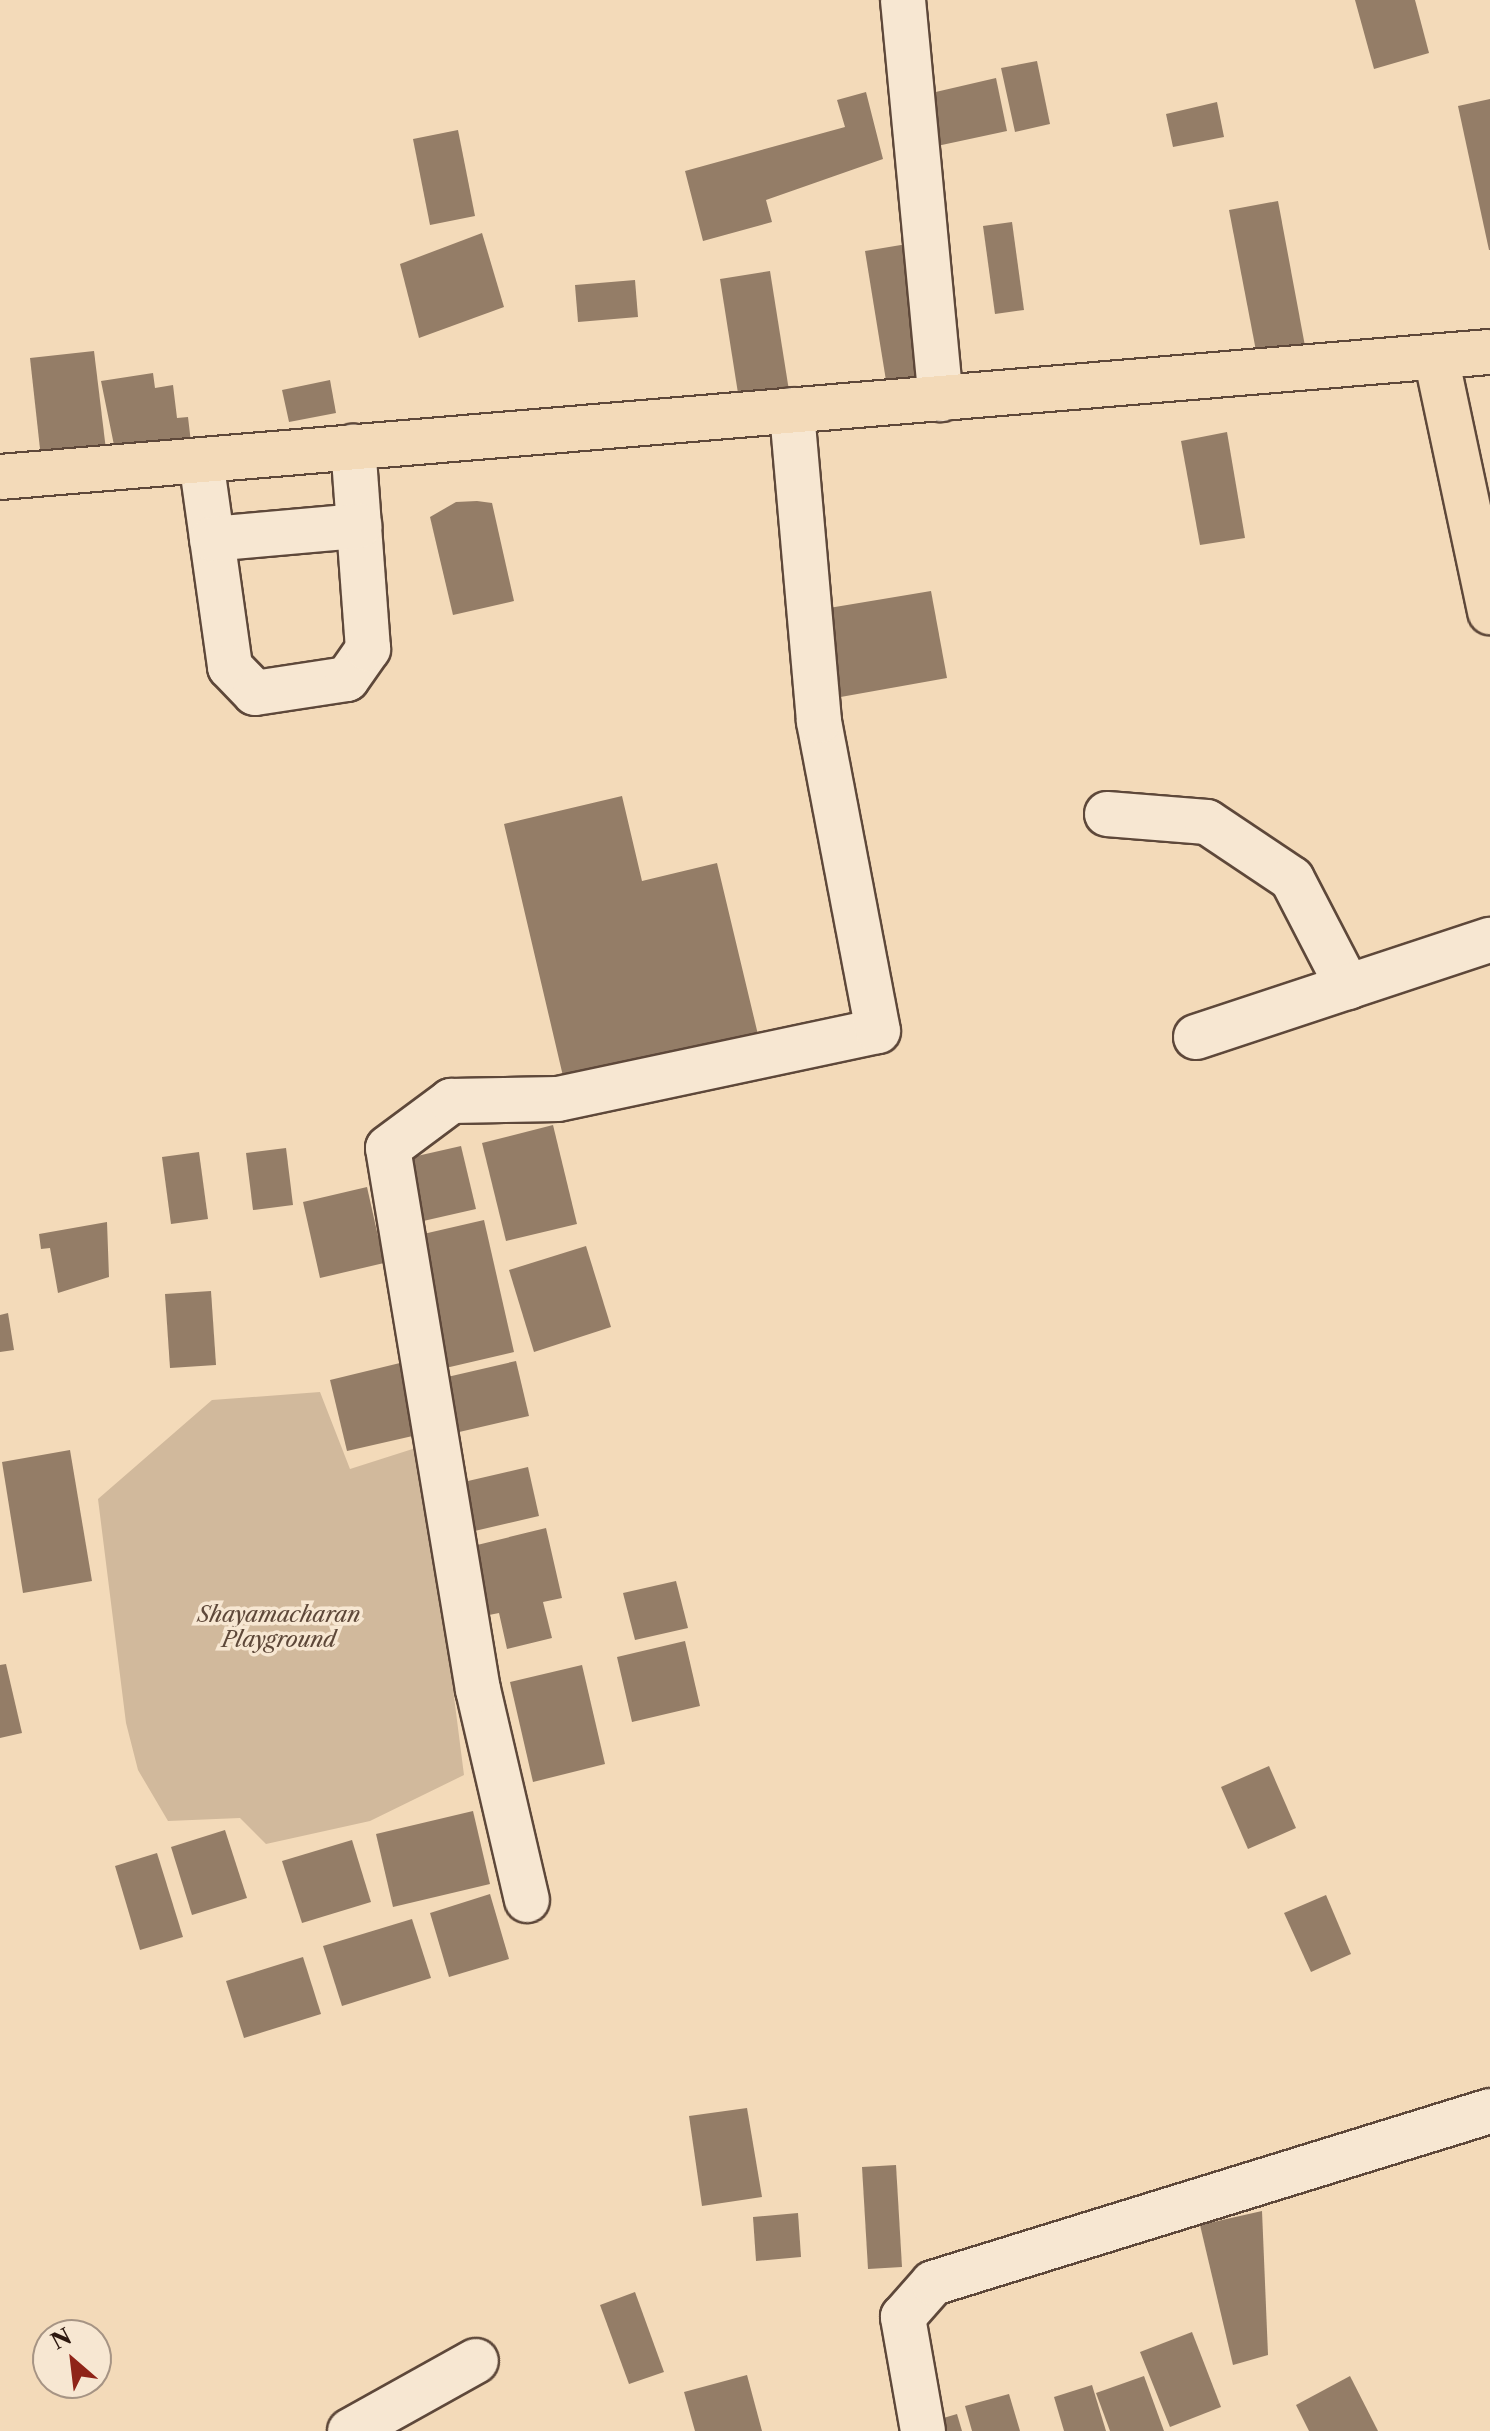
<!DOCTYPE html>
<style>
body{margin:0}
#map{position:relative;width:1490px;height:2431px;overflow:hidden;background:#f3dab9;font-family:"Libre Caslon Text",serif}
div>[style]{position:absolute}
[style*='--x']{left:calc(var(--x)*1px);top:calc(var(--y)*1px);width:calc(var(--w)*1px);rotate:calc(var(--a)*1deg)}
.green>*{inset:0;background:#d1b99c}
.building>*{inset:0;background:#947d67}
.roads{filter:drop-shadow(2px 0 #5e483a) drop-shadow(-2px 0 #5e483a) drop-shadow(0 2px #5e483a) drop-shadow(0 -2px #5e483a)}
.minor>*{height:44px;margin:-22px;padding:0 22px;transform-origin:22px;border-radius:22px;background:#f7e7d2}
.major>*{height:44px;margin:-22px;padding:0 22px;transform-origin:22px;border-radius:22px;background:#f3dab9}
span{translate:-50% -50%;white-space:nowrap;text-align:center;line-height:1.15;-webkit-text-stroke:7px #f7e7d2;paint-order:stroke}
.park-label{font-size:22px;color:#5e4839;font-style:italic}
.north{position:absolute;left:32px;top:2319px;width:80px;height:80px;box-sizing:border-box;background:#f7e7d2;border:2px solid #a69484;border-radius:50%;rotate:332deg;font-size:22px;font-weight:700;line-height:32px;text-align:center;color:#2d180f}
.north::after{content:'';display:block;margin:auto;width:28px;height:36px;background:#8f2418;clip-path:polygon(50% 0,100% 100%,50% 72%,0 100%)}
</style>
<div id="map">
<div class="green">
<div style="clip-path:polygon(320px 1392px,350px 1469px,422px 1446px,464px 1775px,370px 1821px,266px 1844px,240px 1818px,168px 1821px,138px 1770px,126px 1723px,98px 1499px,212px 1400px)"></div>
</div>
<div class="building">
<div style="clip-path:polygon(1355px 0,1415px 0,1429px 53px,1374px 69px)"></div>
<div style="clip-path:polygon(1037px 61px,1050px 124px,1015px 132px,1001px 68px)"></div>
<div style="clip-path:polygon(996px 78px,1007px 131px,937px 146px,927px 94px)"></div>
<div style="clip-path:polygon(866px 92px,883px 159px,766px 200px,772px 222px,703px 241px,685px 171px,845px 127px,837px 100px)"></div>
<div style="clip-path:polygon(1490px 99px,1490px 250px,1489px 250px,1458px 106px)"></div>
<div style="clip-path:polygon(1217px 102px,1224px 137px,1173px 147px,1166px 114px)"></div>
<div style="clip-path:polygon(458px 130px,475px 216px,430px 225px,413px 139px)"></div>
<div style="clip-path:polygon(1278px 201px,1305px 346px,1257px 356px,1229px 210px)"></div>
<div style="clip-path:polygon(1012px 222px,1024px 310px,995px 314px,983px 226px)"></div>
<div style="clip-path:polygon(482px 233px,504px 307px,419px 338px,400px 264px)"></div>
<div style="clip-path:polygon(907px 244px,931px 392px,889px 399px,865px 251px)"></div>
<div style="clip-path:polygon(770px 271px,790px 397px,740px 406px,720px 279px)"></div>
<div style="clip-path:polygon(635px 280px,638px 317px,578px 322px,575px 285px)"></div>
<div style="clip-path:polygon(94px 351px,107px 458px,42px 467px,30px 358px)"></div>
<div style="clip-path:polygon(153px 373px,155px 388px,173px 385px,177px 418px,188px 417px,192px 451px,117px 460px,101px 381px)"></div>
<div style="clip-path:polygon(330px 380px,336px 413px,289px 422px,282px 390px)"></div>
<div style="clip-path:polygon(1227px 432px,1245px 538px,1200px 545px,1181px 441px)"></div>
<div style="clip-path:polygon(477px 501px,492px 503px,514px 601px,453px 615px,430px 517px,456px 502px)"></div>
<div style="clip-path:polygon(931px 591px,947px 678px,835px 698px,829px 608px)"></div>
<div style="clip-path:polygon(622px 796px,642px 881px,717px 863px,760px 1043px,566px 1089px,504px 824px)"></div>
<div style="clip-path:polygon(553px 1125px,577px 1224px,506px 1241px,482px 1143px)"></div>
<div style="clip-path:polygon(461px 1146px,476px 1209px,410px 1224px,395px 1161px)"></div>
<div style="clip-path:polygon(286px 1148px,293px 1205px,253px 1210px,246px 1153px)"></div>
<div style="clip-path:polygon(199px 1152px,208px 1219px,171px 1224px,162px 1157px)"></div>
<div style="clip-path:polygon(367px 1187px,384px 1263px,320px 1278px,303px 1202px)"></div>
<div style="clip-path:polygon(484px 1220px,514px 1352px,437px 1370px,406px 1238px)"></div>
<div style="clip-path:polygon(107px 1222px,109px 1277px,58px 1293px,50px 1248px,41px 1249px,39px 1234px)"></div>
<div style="clip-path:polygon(586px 1246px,611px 1327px,534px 1352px,509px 1270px)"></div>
<div style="clip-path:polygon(211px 1291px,216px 1365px,170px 1368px,165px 1294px)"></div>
<div style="clip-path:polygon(8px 1313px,14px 1350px,0 1352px,0 1315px)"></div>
<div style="clip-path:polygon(516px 1361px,529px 1416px,442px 1436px,430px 1381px)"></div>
<div style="clip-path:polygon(400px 1363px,417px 1435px,347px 1451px,330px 1380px)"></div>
<div style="clip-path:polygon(70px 1450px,92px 1581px,23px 1593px,2px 1462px)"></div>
<div style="clip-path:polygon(528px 1467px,539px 1516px,466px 1533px,455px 1484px)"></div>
<div style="clip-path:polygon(546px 1528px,562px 1598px,543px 1602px,552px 1638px,507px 1649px,499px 1613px,489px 1615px,473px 1546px)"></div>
<div style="clip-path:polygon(676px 1581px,688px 1628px,635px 1640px,623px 1593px)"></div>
<div style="clip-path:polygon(685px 1641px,700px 1706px,632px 1722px,617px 1657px)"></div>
<div style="clip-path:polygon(6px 1664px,22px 1733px,0 1738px,0 1665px)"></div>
<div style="clip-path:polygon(582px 1665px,605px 1764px,533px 1782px,510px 1682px)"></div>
<div style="clip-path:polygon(1269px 1766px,1296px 1828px,1248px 1849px,1221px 1787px)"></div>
<div style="clip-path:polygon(473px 1811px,490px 1884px,393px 1907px,376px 1834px)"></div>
<div style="clip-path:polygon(225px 1830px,247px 1898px,192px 1915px,171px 1847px)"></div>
<div style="clip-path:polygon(352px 1840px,371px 1902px,302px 1923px,282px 1861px)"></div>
<div style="clip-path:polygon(157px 1853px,183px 1937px,140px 1950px,115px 1866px)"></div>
<div style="clip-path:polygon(490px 1894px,509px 1959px,449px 1977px,430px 1913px)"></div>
<div style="clip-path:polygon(1326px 1895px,1351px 1954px,1311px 1972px,1284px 1913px)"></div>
<div style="clip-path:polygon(412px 1919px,431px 1978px,342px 2006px,323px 1946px)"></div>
<div style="clip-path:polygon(303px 1957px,321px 2014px,244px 2038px,226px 1981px)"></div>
<div style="clip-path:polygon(747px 2108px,762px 2197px,702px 2206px,689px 2116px)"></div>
<div style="clip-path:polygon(896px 2165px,902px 2267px,868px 2269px,862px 2167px)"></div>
<div style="clip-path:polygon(1262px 2211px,1268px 2355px,1233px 2365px,1200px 2225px)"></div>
<div style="clip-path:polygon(798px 2213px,801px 2257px,756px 2261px,753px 2217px)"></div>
<div style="clip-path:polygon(635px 2292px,664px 2372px,629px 2384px,600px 2305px)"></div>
<div style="clip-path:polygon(1192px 2332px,1221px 2407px,1170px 2427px,1140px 2352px)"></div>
<div style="clip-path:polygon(747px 2375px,762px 2431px,695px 2431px,684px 2392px)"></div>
<div style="clip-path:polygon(1144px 2376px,1164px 2431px,1110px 2431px,1096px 2393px)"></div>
<div style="clip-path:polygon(1350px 2376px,1378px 2431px,1309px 2431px,1296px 2405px)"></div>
<div style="clip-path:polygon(1092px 2385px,1106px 2431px,1064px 2431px,1054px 2397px)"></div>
<div style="clip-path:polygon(1009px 2394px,1020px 2431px,972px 2431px,965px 2406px)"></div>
<div style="clip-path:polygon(957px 2414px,962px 2431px,924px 2431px,923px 2424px)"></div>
</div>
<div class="roads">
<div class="minor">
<div style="--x:903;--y:0;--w:401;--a:84.6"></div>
<div style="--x:201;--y:460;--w:209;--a:82"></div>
<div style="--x:230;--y:667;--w:36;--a:46"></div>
<div style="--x:255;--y:693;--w:93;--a:-8.7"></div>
<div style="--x:347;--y:679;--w:37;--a:-55"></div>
<div style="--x:368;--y:649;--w:203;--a:-94.2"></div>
<div style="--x:212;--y:539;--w:148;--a:-5.1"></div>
<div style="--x:1107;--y:814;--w:100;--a:4.6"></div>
<div style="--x:1207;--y:822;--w:102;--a:33.8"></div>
<div style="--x:1292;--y:879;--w:122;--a:62.6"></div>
<div style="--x:1196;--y:1037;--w:310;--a:-18.3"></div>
<div style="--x:527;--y:1900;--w:216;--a:-103.1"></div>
<div style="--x:478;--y:1690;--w:549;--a:-99.43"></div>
<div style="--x:388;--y:1148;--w:79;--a:-36.7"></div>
<div style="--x:451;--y:1101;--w:107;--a:-1.1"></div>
<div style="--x:558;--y:1099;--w:327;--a:-12"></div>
<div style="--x:878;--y:1031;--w:316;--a:-100.8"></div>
<div style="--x:819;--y:721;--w:312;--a:-95"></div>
<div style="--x:350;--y:2431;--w:144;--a:-29.1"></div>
<div style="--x:923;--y:2431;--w:116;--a:-100"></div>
<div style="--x:903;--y:2317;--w:45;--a:-48.6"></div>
<div style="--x:933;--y:2283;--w:583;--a:-17.16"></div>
</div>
<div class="major">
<div style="--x:1436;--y:357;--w:261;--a:78"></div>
<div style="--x:0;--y:477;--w:1495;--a:-4.8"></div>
</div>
</div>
<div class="park-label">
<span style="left:279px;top:1627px">Shayamacharan<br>Playground</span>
</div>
<div class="north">N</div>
</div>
